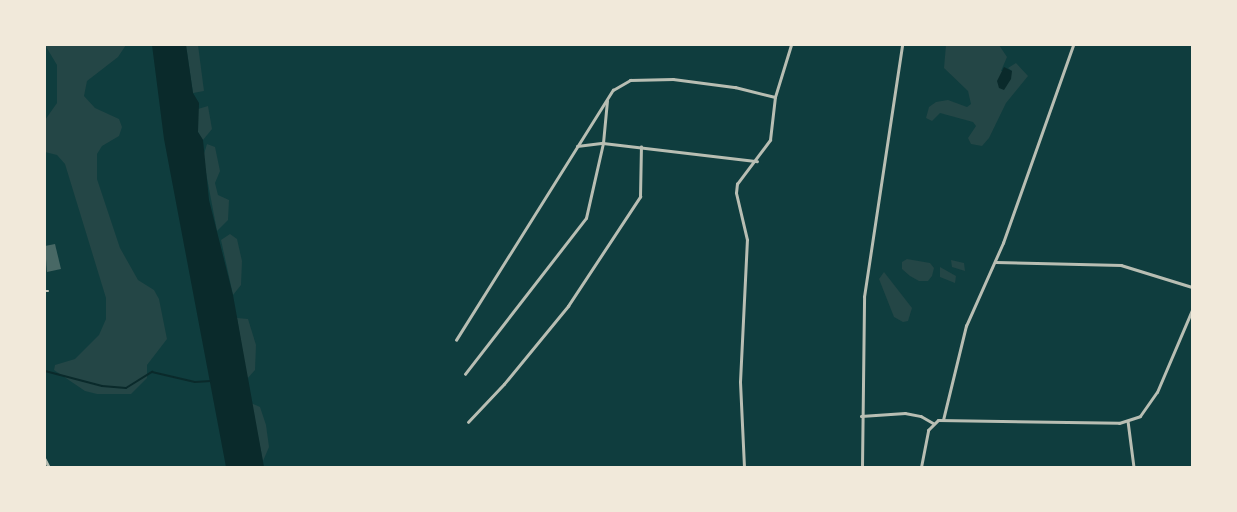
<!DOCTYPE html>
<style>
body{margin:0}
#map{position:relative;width:1237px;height:512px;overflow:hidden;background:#0f3d3e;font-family:"Alegreya Sans",sans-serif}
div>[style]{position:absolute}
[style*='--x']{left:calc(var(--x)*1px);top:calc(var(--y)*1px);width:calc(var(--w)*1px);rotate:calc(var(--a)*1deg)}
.green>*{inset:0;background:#244646}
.water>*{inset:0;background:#0a2a2b}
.stream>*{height:2px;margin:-1px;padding:0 1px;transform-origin:1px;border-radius:1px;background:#0a2a2b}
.building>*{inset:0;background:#486865}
.minor>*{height:2.5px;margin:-1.25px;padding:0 1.25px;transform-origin:1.25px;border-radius:1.25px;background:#b8beb3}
.tertiary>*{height:3px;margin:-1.5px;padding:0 1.5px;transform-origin:1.5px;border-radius:1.5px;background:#b8beb3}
span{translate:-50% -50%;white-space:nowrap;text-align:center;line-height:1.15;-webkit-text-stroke:4px #f1e9da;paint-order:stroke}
.frame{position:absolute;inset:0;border:46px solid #f1e9da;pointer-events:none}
</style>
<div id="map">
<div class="green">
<div style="clip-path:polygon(45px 45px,126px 45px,118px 57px,87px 81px,84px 96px,95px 108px,119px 119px,122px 127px,119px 136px,102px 146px,97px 154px,97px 179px,120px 248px,138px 280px,154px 290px,159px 299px,167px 339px,147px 365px,147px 378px,131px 394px,97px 394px,85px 391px,54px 370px,55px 365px,75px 359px,99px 335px,106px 319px,106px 298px,65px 164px,57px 155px,45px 152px,45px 120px,57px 103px,57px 65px)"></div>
<div style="clip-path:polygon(186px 45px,198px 45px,204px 91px,193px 93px)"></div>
<div style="clip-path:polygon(946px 45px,999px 45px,1007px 57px,1001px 71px,1012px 71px,1008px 68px,1016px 63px,1028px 76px,1006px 103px,989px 138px,982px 146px,971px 144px,968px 138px,976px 126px,973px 122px,940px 113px,932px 121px,926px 118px,929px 107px,936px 102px,948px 100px,967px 107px,971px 104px,968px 91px,944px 68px)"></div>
<div style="clip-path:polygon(208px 106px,212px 129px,203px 140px,198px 132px,198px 109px)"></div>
<div style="clip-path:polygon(207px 144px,215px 147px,220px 171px,215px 183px,218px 195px,229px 200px,228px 220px,217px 231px,203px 157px)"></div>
<div style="clip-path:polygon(230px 234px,237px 239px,242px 261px,241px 285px,233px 295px,221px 240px)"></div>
<div style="clip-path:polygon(907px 259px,930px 263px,934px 268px,932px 276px,928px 281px,919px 281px,910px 276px,902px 269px,902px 262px)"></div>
<div style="clip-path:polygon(951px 260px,964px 263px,965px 271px,952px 267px)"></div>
<div style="clip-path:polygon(940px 267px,956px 276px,955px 283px,940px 277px)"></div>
<div style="clip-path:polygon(884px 272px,912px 308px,908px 321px,903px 322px,894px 317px,879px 279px)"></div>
<div style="clip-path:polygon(237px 318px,248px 319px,256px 345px,255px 370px,247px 379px)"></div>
<div style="clip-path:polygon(251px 403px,260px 407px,266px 425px,269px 447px,263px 461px)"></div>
</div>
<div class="water">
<div style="clip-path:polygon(152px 45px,186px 45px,193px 93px,199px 103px,198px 132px,203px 140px,209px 200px,233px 295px,264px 467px,226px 467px,164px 139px)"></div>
<div style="clip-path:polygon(1004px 67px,1012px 71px,1011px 79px,1004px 90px,999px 88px,997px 81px)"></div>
</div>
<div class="stream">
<div style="--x:45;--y:371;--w:59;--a:14.7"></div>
<div style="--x:102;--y:386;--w:24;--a:5"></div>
<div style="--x:126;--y:388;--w:31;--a:-32"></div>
<div style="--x:152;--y:372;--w:44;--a:13.1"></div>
<div style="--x:195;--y:382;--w:16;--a:-4"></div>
</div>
<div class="building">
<div style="clip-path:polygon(55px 244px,61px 269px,47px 272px,45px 246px)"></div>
</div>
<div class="minor">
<div style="--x:577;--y:146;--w:26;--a:-7"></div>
<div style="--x:603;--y:143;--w:155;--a:6.7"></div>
<div style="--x:996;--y:262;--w:125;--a:1.4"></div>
<div style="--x:1121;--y:265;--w:74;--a:17.2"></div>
<div style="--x:45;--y:291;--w:3;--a:0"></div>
<div style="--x:456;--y:340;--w:295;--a:-57.9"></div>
<div style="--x:613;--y:90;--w:20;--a:-30"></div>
<div style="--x:630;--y:80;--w:43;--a:-1.3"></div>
<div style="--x:673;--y:79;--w:63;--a:7.4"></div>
<div style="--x:735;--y:87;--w:41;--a:14"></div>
<div style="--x:465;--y:374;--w:197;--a:-52.2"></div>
<div style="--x:586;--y:218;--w:77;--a:-77.2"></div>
<div style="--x:603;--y:143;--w:42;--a:-84.6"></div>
<div style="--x:861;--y:416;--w:44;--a:-3.9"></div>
<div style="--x:905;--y:413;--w:16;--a:11"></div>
<div style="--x:921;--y:416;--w:14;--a:30"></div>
<div style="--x:943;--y:420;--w:97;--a:-76.3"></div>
<div style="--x:966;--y:326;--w:91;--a:-66"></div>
<div style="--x:1003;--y:243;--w:210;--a:-70.5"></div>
<div style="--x:1128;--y:421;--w:46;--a:82.6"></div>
<div style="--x:468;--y:422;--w:52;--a:-46.5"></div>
<div style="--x:504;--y:384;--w:101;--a:-50.6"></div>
<div style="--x:568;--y:306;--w:131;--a:-56.6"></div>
<div style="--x:640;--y:197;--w:50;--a:-88.9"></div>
<div style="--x:45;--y:459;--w:9;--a:63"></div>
<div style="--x:744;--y:467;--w:85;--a:-92.7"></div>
<div style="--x:740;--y:382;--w:142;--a:-87.2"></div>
<div style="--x:747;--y:240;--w:48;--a:-103.2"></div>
<div style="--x:736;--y:193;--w:9;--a:-84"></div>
<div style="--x:737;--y:184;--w:55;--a:-53.1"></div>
<div style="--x:770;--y:140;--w:43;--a:-83.4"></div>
<div style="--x:775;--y:97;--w:54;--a:-72.9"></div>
<div style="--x:862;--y:467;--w:170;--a:-89.3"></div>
<div style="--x:864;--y:297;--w:255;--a:-81.4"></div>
</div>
<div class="tertiary">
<div style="--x:921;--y:467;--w:38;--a:-79"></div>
<div style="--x:928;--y:430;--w:14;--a:-45"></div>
<div style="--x:938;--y:420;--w:181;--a:0.9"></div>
<div style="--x:1119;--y:423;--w:22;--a:-18"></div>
<div style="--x:1140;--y:416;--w:29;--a:-55"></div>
<div style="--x:1157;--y:392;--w:89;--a:-66.9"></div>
</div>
<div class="frame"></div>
</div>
